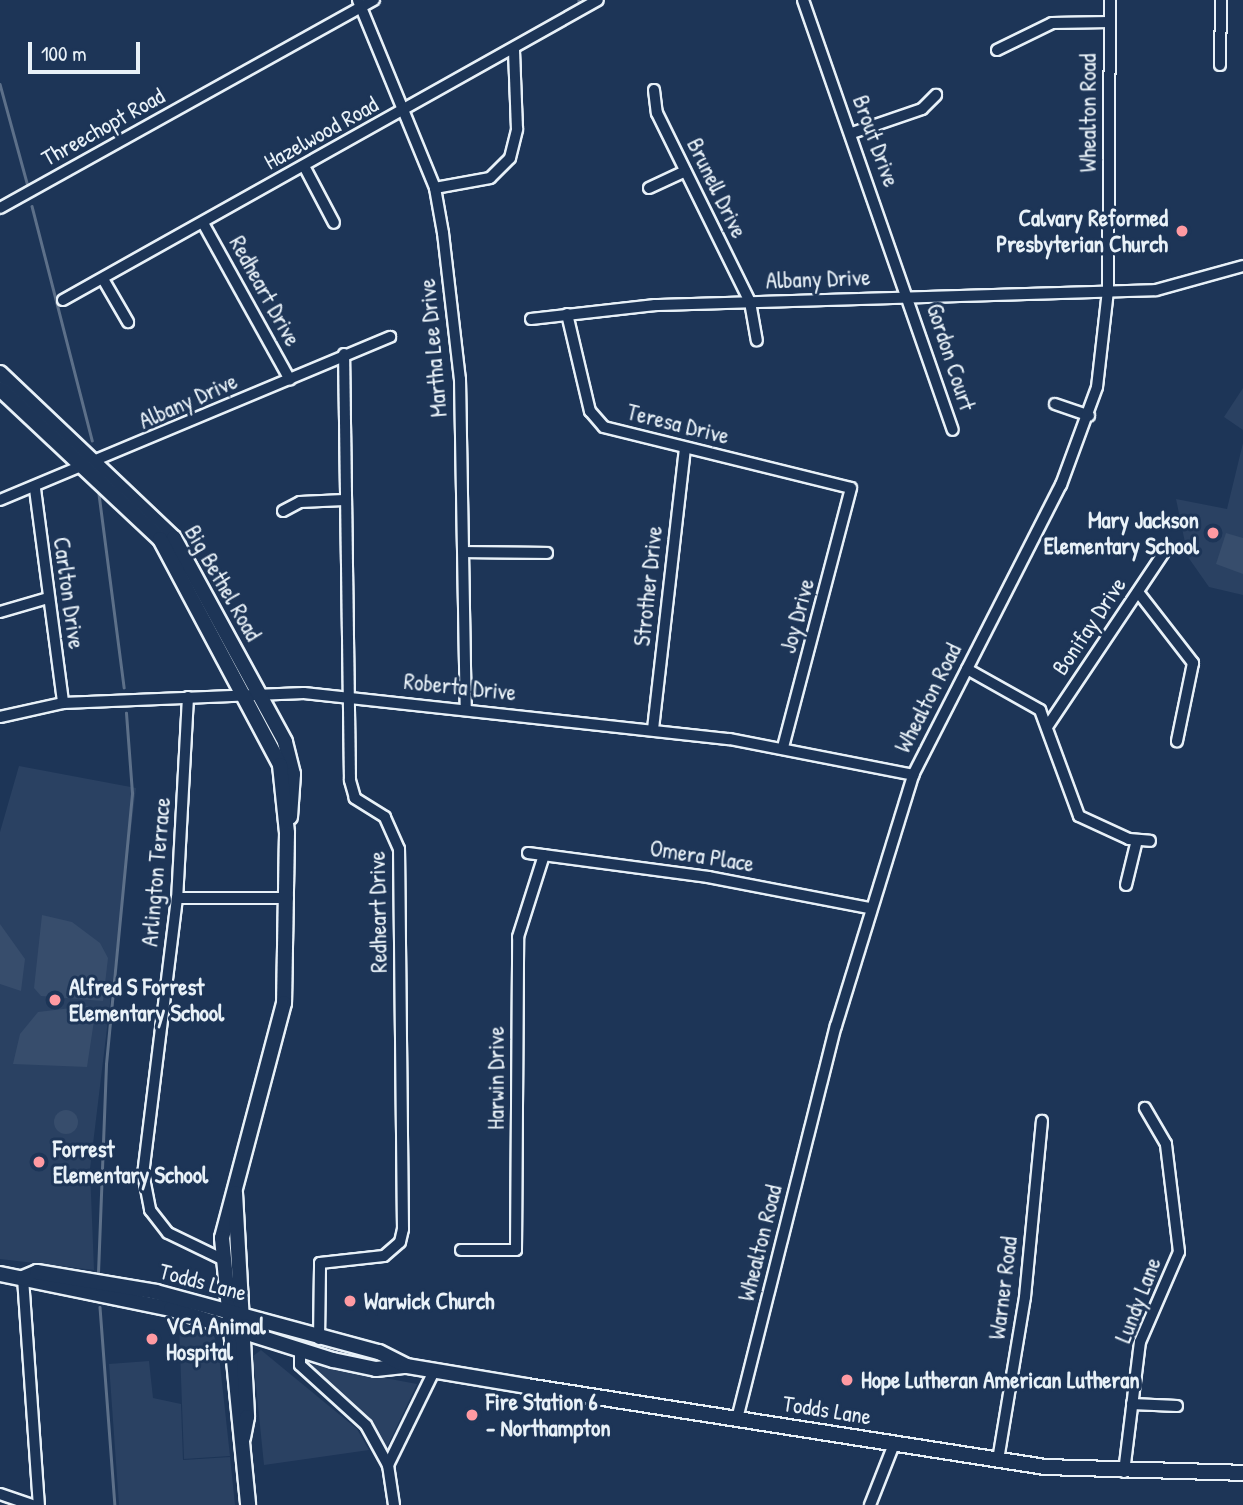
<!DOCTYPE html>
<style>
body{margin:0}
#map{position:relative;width:1243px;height:1505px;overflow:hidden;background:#1d3557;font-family:"Patrick Hand",sans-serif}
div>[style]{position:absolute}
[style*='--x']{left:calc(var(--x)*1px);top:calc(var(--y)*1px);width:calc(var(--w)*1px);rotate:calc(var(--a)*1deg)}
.built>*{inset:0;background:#2a4162}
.green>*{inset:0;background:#374d6c}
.round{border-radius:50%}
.stream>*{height:2.5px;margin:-1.25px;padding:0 1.25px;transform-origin:1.25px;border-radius:1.25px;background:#5d7089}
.roads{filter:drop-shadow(2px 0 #e8f1f8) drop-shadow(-2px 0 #e8f1f8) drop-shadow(0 2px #e8f1f8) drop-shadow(0 -2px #e8f1f8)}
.minor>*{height:10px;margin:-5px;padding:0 5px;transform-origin:5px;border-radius:5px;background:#1d3557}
.major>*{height:14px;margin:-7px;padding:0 7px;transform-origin:7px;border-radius:7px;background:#1d3557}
.dots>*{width:19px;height:19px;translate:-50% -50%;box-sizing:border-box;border:4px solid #1d3557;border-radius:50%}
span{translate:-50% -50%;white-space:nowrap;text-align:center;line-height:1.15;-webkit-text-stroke:6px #1d3557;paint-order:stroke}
.street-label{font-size:23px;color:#e8f1f8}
.poi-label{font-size:23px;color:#e8f1f8;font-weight:700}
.right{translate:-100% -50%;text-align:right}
.left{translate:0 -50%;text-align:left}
.scale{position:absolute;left:28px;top:42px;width:112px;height:32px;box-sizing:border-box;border:4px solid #e8f1f8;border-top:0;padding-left:9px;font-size:21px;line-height:24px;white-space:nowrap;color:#e8f1f8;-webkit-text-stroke:5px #1d3557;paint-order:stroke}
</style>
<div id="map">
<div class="built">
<div style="clip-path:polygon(1243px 388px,1243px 430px,1224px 417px)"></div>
<div style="clip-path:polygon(1243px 443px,1243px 595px,1209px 587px,1188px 557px,1176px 499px,1227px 509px)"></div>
<div style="clip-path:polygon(19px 766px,136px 788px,90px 1169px,94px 1270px,0 1259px,0 832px)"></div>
<div style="clip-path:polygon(179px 1324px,214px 1336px,218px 1346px,230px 1456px,184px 1459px)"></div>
<div style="clip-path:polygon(261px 1350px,357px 1429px,369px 1450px,264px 1465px,253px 1356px)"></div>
<div style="clip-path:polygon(149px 1361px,153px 1398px,181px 1404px,183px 1460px,230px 1457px,235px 1505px,119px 1505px,109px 1364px)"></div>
<div style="clip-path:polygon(310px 1364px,417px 1384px,386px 1449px,371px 1420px)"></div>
</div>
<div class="green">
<div style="clip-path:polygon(1226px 533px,1243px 538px,1243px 574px,1216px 564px)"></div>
<div style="clip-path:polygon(42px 915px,72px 922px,100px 943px,108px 958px,103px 1001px,41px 996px,34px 988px)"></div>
<div style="clip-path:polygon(0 924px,25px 959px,21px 991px,0 984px)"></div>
<div style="clip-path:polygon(88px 1006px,95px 1014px,87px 1067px,13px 1064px,20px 1034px,38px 1012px)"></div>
<div class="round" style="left:54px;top:1110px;width:24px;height:24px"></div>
</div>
<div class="stream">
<div style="--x:579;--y:0;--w:3;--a:90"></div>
<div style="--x:0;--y:84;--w:103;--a:74.7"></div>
<div style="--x:32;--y:206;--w:242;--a:75.6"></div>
<div style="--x:99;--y:494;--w:195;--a:82.6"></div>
<div style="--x:98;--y:1273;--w:209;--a:-87.8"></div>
<div style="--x:106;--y:1064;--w:272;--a:-84.5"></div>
<div style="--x:132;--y:793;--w:80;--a:-94.3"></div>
<div style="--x:100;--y:1307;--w:199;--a:85.7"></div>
</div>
<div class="roads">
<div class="minor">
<div style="--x:358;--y:0;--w:203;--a:67.7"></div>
<div style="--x:435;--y:188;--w:46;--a:79.9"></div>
<div style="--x:443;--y:233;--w:147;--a:83.4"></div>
<div style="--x:460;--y:379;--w:329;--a:89"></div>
<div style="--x:803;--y:0;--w:455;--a:70.8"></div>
<div style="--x:997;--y:50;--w:61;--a:-26.1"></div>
<div style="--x:1052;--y:23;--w:58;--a:-1"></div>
<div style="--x:1220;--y:65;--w:65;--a:-89.1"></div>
<div style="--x:654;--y:90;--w:23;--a:83"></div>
<div style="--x:657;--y:113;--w:211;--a:63.8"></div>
<div style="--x:750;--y:302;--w:39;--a:80"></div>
<div style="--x:852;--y:133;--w:74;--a:-18.9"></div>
<div style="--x:922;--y:109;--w:20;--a:-45"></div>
<div style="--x:304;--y:166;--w:64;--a:62.2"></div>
<div style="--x:435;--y:188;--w:56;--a:-10.3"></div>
<div style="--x:490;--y:178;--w:28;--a:-45"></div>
<div style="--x:510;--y:158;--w:30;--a:-76"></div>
<div style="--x:517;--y:129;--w:79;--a:-92.2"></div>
<div style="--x:649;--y:188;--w:40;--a:-25"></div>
<div style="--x:0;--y:208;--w:428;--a:-29.1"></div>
<div style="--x:203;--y:223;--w:179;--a:61"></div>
<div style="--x:103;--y:279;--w:50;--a:59.8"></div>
<div style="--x:63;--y:300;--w:613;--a:-29.28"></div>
<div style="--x:567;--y:314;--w:100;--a:76.7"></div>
<div style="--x:590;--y:411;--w:21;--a:49"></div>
<div style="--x:604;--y:427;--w:254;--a:13.9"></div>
<div style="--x:851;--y:488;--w:269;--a:104.7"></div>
<div style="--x:531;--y:319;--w:125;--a:-6.4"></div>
<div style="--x:655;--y:305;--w:501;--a:-1.71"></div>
<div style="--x:1156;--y:290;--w:90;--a:-15.4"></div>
<div style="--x:1055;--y:404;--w:36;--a:19"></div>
<div style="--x:35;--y:489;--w:216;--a:82.5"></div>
<div style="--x:0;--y:500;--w:423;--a:-22.7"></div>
<div style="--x:283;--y:511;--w:19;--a:-28"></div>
<div style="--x:300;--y:502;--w:44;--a:-2.6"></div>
<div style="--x:464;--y:552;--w:83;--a:0.7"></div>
<div style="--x:1138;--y:592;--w:90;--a:52.2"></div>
<div style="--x:1193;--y:663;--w:80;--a:101.6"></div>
<div style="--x:0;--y:612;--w:50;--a:-16.3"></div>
<div style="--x:967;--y:669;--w:84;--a:29.3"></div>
<div style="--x:1040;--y:710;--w:113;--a:69.8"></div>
<div style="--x:1079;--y:816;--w:55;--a:24.7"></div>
<div style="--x:1129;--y:839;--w:21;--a:5"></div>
<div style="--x:188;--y:697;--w:201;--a:93.1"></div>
<div style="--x:177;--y:898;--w:277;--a:97"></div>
<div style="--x:143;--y:1173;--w:38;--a:79"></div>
<div style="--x:150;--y:1210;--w:29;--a:52"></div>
<div style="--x:168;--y:1233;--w:60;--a:25.7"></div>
<div style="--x:0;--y:717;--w:65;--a:-12.5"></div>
<div style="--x:63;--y:703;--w:241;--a:-2.4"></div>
<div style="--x:304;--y:693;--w:428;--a:6.2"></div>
<div style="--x:730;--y:739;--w:187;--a:11.1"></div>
<div style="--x:1047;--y:727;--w:214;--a:-56.2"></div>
<div style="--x:653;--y:729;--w:283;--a:-83.5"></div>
<div style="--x:528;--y:853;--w:182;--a:7.6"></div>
<div style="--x:708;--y:877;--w:164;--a:10.9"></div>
<div style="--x:1126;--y:885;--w:46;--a:-76.3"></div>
<div style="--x:177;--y:898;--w:111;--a:0"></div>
<div style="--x:461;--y:1250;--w:55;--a:0"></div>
<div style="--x:516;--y:1250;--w:313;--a:-89.6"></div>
<div style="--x:518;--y:937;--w:86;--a:-72.4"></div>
<div style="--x:23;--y:1278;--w:228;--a:86"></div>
<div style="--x:319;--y:1339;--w:76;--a:-89.2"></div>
<div style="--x:320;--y:1263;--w:64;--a:-6.2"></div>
<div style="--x:384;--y:1256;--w:21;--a:-41"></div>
<div style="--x:400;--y:1242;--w:13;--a:-77"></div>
<div style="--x:403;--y:1229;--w:380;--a:-90.6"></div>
<div style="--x:399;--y:849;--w:35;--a:-114"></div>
<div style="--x:385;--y:817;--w:36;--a:-148"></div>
<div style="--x:355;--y:798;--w:19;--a:-106"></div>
<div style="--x:350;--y:780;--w:426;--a:-90.8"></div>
<div style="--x:300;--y:1351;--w:14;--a:90"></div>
<div style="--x:300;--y:1365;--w:89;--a:42.3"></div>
<div style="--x:366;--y:1425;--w:46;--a:61.2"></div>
<div style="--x:1132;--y:1404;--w:45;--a:2.5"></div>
<div style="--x:737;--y:1419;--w:405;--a:-75.9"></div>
<div style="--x:836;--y:1026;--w:263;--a:-72.9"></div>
<div style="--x:913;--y:775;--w:326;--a:-63"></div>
<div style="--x:1061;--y:485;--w:104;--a:-69.8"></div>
<div style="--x:1097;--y:387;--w:97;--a:-83.5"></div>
<div style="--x:1108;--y:291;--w:291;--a:-89.6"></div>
<div style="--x:998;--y:1460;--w:165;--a:-80.6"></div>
<div style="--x:1025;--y:1297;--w:177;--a:-84.5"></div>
<div style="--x:1124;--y:1472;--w:131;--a:-83"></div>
<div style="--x:1140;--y:1342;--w:98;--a:-66.6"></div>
<div style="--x:1179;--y:1252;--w:109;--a:-96.9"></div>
<div style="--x:1166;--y:1144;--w:42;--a:-120.3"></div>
<div style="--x:0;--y:1494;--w:34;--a:19"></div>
<div style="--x:394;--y:1505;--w:40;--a:-98.5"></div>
<div style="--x:388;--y:1465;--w:105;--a:-63.9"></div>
<div style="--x:870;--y:1505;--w:66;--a:-68.5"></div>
</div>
<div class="major">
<div style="--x:0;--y:373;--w:240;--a:43.5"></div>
<div style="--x:174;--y:538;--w:232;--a:61.4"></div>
<div style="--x:285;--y:742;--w:33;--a:76"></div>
<div style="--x:293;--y:774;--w:43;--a:94"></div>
<div style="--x:0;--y:389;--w:219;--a:43.2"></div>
<div style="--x:160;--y:539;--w:256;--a:62"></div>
<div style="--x:280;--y:765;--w:68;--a:84.1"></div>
<div style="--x:287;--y:833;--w:170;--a:91"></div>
<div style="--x:284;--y:1003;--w:243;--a:104.8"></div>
<div style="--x:222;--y:1238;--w:268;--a:84.4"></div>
<div style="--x:235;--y:1193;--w:224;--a:86.9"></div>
<div style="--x:247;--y:1417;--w:21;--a:101"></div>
<div style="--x:0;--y:1274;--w:175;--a:11.6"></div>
<div style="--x:171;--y:1309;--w:170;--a:17.5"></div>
<div style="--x:333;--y:1360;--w:44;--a:11.8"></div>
<div style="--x:376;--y:1369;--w:30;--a:-6"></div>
<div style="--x:23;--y:1278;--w:15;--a:-23"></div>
<div style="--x:37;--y:1272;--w:121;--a:9.5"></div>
<div style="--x:156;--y:1292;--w:231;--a:15.1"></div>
<div style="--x:379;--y:1352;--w:31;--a:27"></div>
<div style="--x:407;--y:1366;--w:121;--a:9.5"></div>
<div style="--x:526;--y:1386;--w:525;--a:8.87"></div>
<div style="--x:1045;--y:1467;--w:198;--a:1.7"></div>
</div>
</div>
<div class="dots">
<div style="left:1182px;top:231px;background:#ff9aa2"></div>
<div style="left:1213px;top:533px;background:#ff9aa2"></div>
<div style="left:55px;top:1000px;background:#ff9aa2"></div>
<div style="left:39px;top:1162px;background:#ff9aa2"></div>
<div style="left:350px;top:1301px;background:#ff9aa2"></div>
<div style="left:152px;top:1339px;background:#ff9aa2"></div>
<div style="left:847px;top:1380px;background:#ff9aa2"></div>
<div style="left:472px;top:1415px;background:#ff9aa2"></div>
</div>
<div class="street-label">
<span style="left:1088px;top:113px;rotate:-90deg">Whealton Road</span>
<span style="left:103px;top:127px;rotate:-29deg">Threechopt Road</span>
<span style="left:321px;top:133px;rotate:-29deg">Hazelwood Road</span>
<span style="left:876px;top:141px;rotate:70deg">Brout Drive</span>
<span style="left:717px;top:188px;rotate:64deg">Brunell Drive</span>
<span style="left:818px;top:279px;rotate:-2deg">Albany Drive</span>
<span style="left:265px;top:291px;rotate:61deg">Redheart Drive</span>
<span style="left:433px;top:348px;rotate:-95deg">Martha Lee Drive</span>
<span style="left:951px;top:357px;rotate:72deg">Gordon Court</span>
<span style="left:188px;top:401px;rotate:-24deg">Albany Drive</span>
<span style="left:678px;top:424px;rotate:14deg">Teresa Drive</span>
<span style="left:223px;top:583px;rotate:60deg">Big Bethel Road</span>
<span style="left:648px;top:586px;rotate:-84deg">Strother Drive</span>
<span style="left:69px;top:593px;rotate:82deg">Carlton Drive</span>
<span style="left:797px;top:616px;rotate:-75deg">Joy Drive</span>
<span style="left:1089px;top:626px;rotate:-56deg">Bonifay Drive</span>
<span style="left:460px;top:687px;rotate:6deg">Roberta Drive</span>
<span style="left:928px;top:698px;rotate:-63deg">Whealton Road</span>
<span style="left:702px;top:856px;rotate:9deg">Omera Place</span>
<span style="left:156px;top:872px;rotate:-85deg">Arlington Terrace</span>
<span style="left:378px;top:912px;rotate:-91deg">Redheart Drive</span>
<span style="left:496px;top:1078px;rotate:-90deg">Harwin Drive</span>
<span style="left:760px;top:1243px;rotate:-76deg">Whealton Road</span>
<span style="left:203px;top:1282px;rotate:15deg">Todds Lane</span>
<span style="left:1003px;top:1288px;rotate:-83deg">Warner Road</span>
<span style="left:1138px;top:1300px;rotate:-69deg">Lundy Lane</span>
<span style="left:827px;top:1410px;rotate:9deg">Todds Lane</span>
</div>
<div class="poi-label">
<span class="right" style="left:1168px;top:231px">Calvary Reformed<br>Presbyterian Church</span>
<span class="right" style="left:1199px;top:533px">Mary Jackson<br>Elementary School</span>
<span class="left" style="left:69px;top:1000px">Alfred S Forrest<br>Elementary School</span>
<span class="left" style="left:53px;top:1162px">Forrest<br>Elementary School</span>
<span class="left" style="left:364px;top:1301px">Warwick Church</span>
<span class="left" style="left:166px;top:1339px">VCA Animal<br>Hospital</span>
<span class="left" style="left:861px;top:1380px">Hope Lutheran American Lutheran</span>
<span class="left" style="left:486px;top:1415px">Fire Station 6<br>- Northampton</span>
</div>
<div class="scale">100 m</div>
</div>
